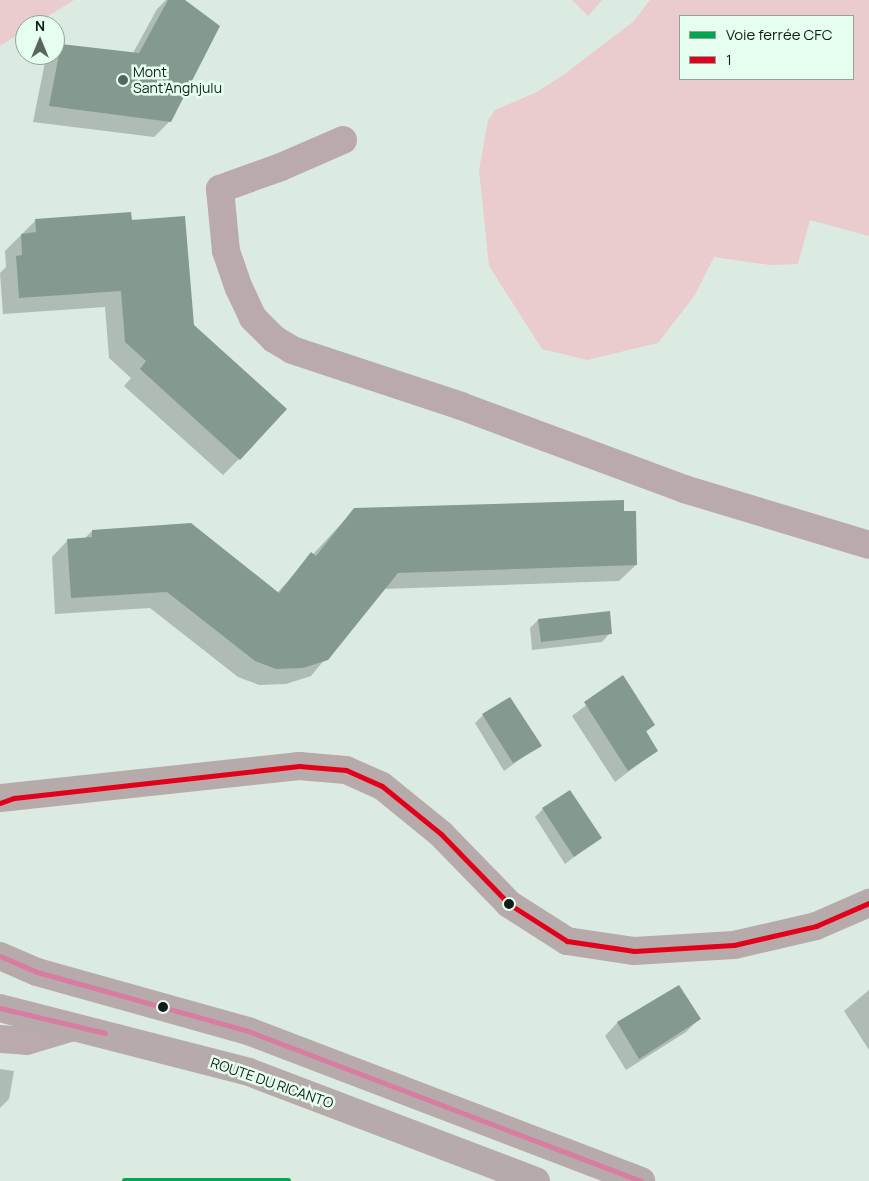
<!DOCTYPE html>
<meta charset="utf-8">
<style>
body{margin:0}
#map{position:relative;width:869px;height:1181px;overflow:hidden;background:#dbebe2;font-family:Manrope,sans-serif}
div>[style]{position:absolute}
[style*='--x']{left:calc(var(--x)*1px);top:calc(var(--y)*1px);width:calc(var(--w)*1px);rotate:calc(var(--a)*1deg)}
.green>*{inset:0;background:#eacbce}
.shadow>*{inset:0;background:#0003}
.building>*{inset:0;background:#849a8f}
.minor>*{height:28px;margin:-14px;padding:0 14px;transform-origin:14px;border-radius:14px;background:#bbaaac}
.major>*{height:28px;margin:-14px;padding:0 14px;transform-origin:14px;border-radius:14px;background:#b6aaab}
.bus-1>*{height:5px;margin:-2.5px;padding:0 2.5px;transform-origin:2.5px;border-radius:2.5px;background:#e2001a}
.bus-2>*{height:5px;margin:-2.5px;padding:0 2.5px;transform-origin:2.5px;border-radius:2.5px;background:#d87ca2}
.rail-1>*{height:6px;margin:-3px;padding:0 3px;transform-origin:3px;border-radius:3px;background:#00a651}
.dots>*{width:14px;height:14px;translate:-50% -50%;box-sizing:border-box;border:2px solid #e6fef0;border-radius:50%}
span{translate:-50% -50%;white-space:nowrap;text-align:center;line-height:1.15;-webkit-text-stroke:5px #e6fef0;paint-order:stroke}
.poi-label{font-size:14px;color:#121d17}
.left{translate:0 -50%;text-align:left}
.street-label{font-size:14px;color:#121d17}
.legend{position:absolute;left:679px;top:15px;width:175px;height:65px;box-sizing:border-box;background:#e6fef0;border:1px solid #91a499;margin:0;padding:6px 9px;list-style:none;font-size:15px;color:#121d17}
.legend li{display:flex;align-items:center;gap:10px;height:25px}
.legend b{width:25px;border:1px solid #91a499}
.north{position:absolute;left:15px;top:15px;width:50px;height:50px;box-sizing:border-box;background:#e6fef0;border:1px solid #91a499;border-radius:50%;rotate:0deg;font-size:14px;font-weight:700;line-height:20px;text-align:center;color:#121d17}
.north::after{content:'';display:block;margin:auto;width:18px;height:22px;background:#58655e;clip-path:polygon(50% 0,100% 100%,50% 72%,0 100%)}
</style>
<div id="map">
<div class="green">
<div style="clip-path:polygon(0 0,74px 0,34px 25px,25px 25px,25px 30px,0 46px)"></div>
<div style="clip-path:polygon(572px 0,602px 0,588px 16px)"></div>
<div style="clip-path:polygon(evenodd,650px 0,869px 0,869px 236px,810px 220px,798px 264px,770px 265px,714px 257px,695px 295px,658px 343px,587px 360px,542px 349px,489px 266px,479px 170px,488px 120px,495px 110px,537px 92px,566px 73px,634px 21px,650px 0,853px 16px,853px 79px,680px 79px,680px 16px,853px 16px)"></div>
</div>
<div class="shadow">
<div style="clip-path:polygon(166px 0,183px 0,170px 121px,154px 137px,33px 122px,45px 62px,62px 45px,133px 53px,157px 9px)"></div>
<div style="clip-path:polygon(36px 220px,131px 222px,193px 325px,239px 459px,223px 475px,124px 386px,131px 378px,109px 358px,105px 307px,3px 314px,0 273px,6px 267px,5px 251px)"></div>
<div style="clip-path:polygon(354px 510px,623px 512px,636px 565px,619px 581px,383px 589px,311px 676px,286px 684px,259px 685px,238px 677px,150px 608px,55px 614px,52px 557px,68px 540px,84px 539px,92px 531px,277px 593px)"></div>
<div style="clip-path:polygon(538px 620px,610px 633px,602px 642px,532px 650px,530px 628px)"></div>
<div style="clip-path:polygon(623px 677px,654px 725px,646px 732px,657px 750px,615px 782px,572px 716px)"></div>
<div style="clip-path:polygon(483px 715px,540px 745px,504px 771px,475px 723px)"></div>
<div style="clip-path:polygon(543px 809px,600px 837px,565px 864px,535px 817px)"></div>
<div style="clip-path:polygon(678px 986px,699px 1019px,686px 1032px,626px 1070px,605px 1036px,617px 1023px)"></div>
<div style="clip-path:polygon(869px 990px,869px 1050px,844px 1011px)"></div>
<div style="clip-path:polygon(0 1069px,14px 1071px,9px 1099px,0 1108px)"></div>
</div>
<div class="building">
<div style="clip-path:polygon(168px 0,185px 0,220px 26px,171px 122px,49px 106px,61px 44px,139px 53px)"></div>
<div style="clip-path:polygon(131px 212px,132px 220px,185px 216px,194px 325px,287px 409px,240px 460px,140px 369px,146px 361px,125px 342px,121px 291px,19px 298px,16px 256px,22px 255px,21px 234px,36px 232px,35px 219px)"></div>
<div style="clip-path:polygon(624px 500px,624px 511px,636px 511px,637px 565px,398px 573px,328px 660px,303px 668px,276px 669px,255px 661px,167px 592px,71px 598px,67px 539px,92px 537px,92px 530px,191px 523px,279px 593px,311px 552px,316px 556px,354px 508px)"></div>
<div style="clip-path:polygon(610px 611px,612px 634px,541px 642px,538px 619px)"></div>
<div style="clip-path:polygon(623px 675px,655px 725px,646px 731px,658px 751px,628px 771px,584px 702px)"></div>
<div style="clip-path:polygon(510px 697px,542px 746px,513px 763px,482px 714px)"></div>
<div style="clip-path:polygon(570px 790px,602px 838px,574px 857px,542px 808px)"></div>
<div style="clip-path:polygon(679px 985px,701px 1019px,639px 1059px,617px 1022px)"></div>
</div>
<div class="minor">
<div style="--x:343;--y:140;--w:68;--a:156.5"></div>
<div style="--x:281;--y:167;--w:65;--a:160.2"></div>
<div style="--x:220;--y:189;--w:62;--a:84.5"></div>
<div style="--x:226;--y:251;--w:39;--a:71"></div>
<div style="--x:239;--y:288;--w:33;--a:65"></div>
<div style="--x:253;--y:318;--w:30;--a:45"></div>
<div style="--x:274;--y:339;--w:21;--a:31"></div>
<div style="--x:292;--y:350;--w:178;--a:18.3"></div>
<div style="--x:461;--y:406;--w:238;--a:20.4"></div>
<div style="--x:684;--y:489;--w:193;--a:16.8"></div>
<div style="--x:0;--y:1039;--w:26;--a:4"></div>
<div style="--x:26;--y:1041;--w:49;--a:-16.6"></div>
</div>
<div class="major">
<div style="--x:0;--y:798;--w:301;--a:-6.1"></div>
<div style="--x:299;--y:766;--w:47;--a:4.9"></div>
<div style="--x:346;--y:770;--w:39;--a:24"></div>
<div style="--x:382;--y:786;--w:76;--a:39.1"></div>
<div style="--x:441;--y:834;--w:98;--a:45.8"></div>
<div style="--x:509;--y:904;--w:69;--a:32.5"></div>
<div style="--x:567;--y:941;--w:68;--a:8.5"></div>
<div style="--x:634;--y:951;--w:100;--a:-3.4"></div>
<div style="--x:734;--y:945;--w:84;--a:-13"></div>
<div style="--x:816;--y:926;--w:58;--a:-23.5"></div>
<div style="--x:0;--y:956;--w:40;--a:23.4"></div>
<div style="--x:37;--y:972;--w:219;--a:15.6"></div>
<div style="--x:248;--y:1031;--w:421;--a:20.9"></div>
<div style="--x:0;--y:1008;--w:257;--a:14.4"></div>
<div style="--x:249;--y:1072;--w:307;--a:20.8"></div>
</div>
<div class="bus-1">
<div style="--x:0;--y:803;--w:15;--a:-20"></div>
<div style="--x:14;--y:798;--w:287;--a:-6.4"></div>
<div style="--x:299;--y:766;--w:47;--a:4.9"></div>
<div style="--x:346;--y:770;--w:39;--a:24"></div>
<div style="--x:382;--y:786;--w:76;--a:39.1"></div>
<div style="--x:441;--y:834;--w:98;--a:45.8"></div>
<div style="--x:509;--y:904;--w:69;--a:32.5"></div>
<div style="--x:567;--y:941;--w:68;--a:8.5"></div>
<div style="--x:634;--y:951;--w:100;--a:-3.4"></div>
<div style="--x:734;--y:945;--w:84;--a:-13"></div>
<div style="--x:816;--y:926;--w:58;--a:-23.5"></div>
</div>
<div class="bus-2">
<div style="--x:0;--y:956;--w:40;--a:23.4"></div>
<div style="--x:37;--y:972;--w:219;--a:15.6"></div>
<div style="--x:248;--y:1031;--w:421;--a:20.9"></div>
<div style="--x:0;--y:1008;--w:108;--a:13.4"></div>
</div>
<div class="rail-1">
<div style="--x:125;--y:1181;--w:163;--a:0"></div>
</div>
<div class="dots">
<div style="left:123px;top:80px;background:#58655e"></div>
<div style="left:509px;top:904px;background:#121d17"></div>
<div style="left:163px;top:1007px;background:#121d17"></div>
</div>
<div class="poi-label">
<span class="left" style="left:133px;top:80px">Mont<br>Sant’Anghjulu</span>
</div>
<div class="street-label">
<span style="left:272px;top:1083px;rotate:19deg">ROUTE DU RICANTO</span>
</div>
<ul class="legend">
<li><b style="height:6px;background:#00a651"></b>Voie ferrée CFC</li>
<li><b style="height:6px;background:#e2001a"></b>1</li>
</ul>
<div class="north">N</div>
</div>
